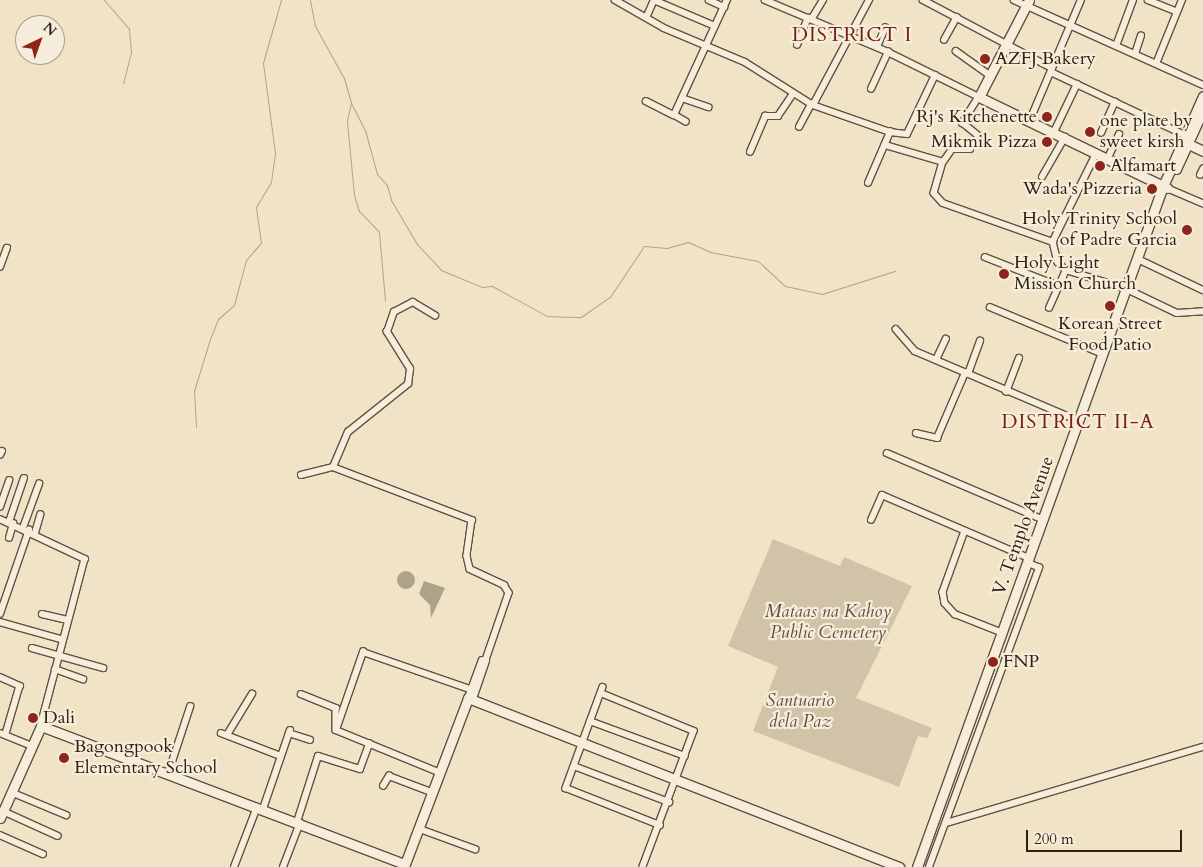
<!DOCTYPE html>
<style>
body{margin:0}
#map{position:relative;width:1203px;height:867px;overflow:hidden;background:#f1e4c6;font-family:Cardo,serif}
div>[style]{position:absolute}
[style*='--x']{left:calc(var(--x)*1px);top:calc(var(--y)*1px);width:calc(var(--w)*1px);rotate:calc(var(--a)*1deg)}
.green>*{inset:0;background:#d0c3a8}
.water>*{inset:0;background:#aea289}
.round{border-radius:50%}
.stream>*{height:1px;margin:-0.5px;padding:0 0.5px;transform-origin:0.5px;border-radius:0.5px;background:#aea289}
.roads{filter:drop-shadow(1px 0 #5e5240) drop-shadow(-1px 0 #5e5240) drop-shadow(0 1px #5e5240) drop-shadow(0 -1px #5e5240)}
.street>*{height:5.5px;margin:-2.75px;padding:0 2.75px;transform-origin:2.75px;border-radius:2.75px;background:#f6edda}
.secondary>*{height:9px;margin:-4.5px;padding:0 4.5px;transform-origin:4.5px;border-radius:4.5px;background:#f6edda}
.dots>*{width:14px;height:14px;translate:-50% -50%;box-sizing:border-box;border:2px solid #f6edda;border-radius:50%}
span{translate:-50% -50%;white-space:nowrap;text-align:center;line-height:1.15;-webkit-text-stroke:4.5px #f6edda;paint-order:stroke}
.poi-label{font-size:18px;color:#2d2214}
.left{translate:0 -50%;text-align:left}
.right{translate:-100% -50%;text-align:right}
.street-label{font-size:18px;color:#2d2214}
.park-label{font-size:18px;color:#5e5240;font-style:italic}
.quarter-label{font-size:20px;color:#7a1f14;letter-spacing:1px}
.north{position:absolute;left:15px;top:15px;width:50px;height:50px;box-sizing:border-box;background:#f6edda;border:1px solid #a69c8b;border-radius:50%;rotate:42deg;font-size:14px;font-weight:700;line-height:20px;text-align:center;color:#2d2214}
.north::after{content:'';display:block;margin:auto;width:18px;height:22px;background:#8f2418;clip-path:polygon(50% 0,100% 100%,50% 72%,0 100%)}
.scale{position:absolute;left:1026px;top:830px;width:156px;height:22px;box-sizing:border-box;border:2px solid #2d2214;border-top:0;padding-left:6px;font-size:15px;line-height:18px;white-space:nowrap;color:#2d2214;-webkit-text-stroke:4px #f6edda;paint-order:stroke}
</style>
<div id="map">
<div class="green">
<div style="clip-path:polygon(773px 539px,840px 566px,844px 557px,912px 586px,856px 698px,932px 728px,927px 738px,918px 736px,899px 787px,753px 731px,778px 667px,728px 646px)"></div>
</div>
<div class="water">
<div class="round" style="left:397px;top:571px;width:18px;height:18px"></div>
<div style="clip-path:polygon(424px 581px,445px 588px,431px 618px,430px 605px,419px 594px)"></div>
</div>
<div class="stream">
<div style="--x:104;--y:0;--w:38;--a:49"></div>
<div style="--x:129;--y:29;--w:23;--a:85"></div>
<div style="--x:131;--y:52;--w:32;--a:104"></div>
<div style="--x:310;--y:0;--w:26;--a:79"></div>
<div style="--x:315;--y:26;--w:60;--a:60.9"></div>
<div style="--x:344;--y:78;--w:26;--a:74"></div>
<div style="--x:351;--y:103;--w:18;--a:103"></div>
<div style="--x:347;--y:121;--w:74;--a:84.6"></div>
<div style="--x:354;--y:195;--w:17;--a:73"></div>
<div style="--x:359;--y:211;--w:29;--a:46"></div>
<div style="--x:379;--y:232;--w:69;--a:85"></div>
<div style="--x:351;--y:103;--w:30;--a:63"></div>
<div style="--x:365;--y:130;--w:46;--a:74.7"></div>
<div style="--x:377;--y:174;--w:15;--a:48"></div>
<div style="--x:387;--y:185;--w:16;--a:75"></div>
<div style="--x:391;--y:200;--w:51;--a:59.4"></div>
<div style="--x:417;--y:244;--w:35;--a:47"></div>
<div style="--x:441;--y:270;--w:44;--a:22.5"></div>
<div style="--x:482;--y:287;--w:10;--a:-6"></div>
<div style="--x:492;--y:286;--w:63;--a:28.6"></div>
<div style="--x:547;--y:316;--w:34;--a:2"></div>
<div style="--x:581;--y:317;--w:35;--a:-35"></div>
<div style="--x:610;--y:297;--w:61;--a:-56.3"></div>
<div style="--x:644;--y:246;--w:23;--a:5"></div>
<div style="--x:667;--y:248;--w:22;--a:-16"></div>
<div style="--x:688;--y:242;--w:24;--a:24"></div>
<div style="--x:710;--y:252;--w:49;--a:10.6"></div>
<div style="--x:758;--y:261;--w:37;--a:43"></div>
<div style="--x:785;--y:286;--w:38;--a:12"></div>
<div style="--x:822;--y:294;--w:77;--a:-17.5"></div>
<div style="--x:196;--y:427;--w:36;--a:-93"></div>
<div style="--x:194;--y:391;--w:54;--a:-72.9"></div>
<div style="--x:210;--y:339;--w:22;--a:-68"></div>
<div style="--x:218;--y:319;--w:21;--a:-41"></div>
<div style="--x:234;--y:305;--w:47;--a:-75.1"></div>
<div style="--x:246;--y:260;--w:23;--a:-49"></div>
<div style="--x:261;--y:243;--w:36;--a:-98"></div>
<div style="--x:256;--y:207;--w:29;--a:-59"></div>
<div style="--x:271;--y:182;--w:29;--a:-82"></div>
<div style="--x:275;--y:153;--w:91;--a:-97.6"></div>
<div style="--x:263;--y:63;--w:66;--a:-74.1"></div>
</div>
<div class="roads">
<div class="street">
<div style="--x:615;--y:0;--w:56;--a:29.7"></div>
<div style="--x:664;--y:28;--w:88;--a:22.8"></div>
<div style="--x:745;--y:62;--w:80;--a:32.3"></div>
<div style="--x:813;--y:105;--w:82;--a:19.3"></div>
<div style="--x:890;--y:132;--w:17;--a:7"></div>
<div style="--x:907;--y:134;--w:65;--a:-64.6"></div>
<div style="--x:654;--y:0;--w:66;--a:23.1"></div>
<div style="--x:709;--y:0;--w:17;--a:25"></div>
<div style="--x:765;--y:0;--w:134;--a:22.9"></div>
<div style="--x:888;--y:52;--w:102;--a:26.3"></div>
<div style="--x:979;--y:97;--w:31;--a:122"></div>
<div style="--x:963;--y:123;--w:19;--a:39"></div>
<div style="--x:923;--y:0;--w:146;--a:27.8"></div>
<div style="--x:1014;--y:0;--w:207;--a:24.2"></div>
<div style="--x:1148;--y:0;--w:31;--a:22"></div>
<div style="--x:646;--y:18;--w:20;--a:-66"></div>
<div style="--x:811;--y:20;--w:23;--a:-59"></div>
<div style="--x:944;--y:40;--w:26;--a:-61"></div>
<div style="--x:797;--y:45;--w:29;--a:-68"></div>
<div style="--x:1116;--y:46;--w:49;--a:-69.7"></div>
<div style="--x:877;--y:47;--w:21;--a:-67"></div>
<div style="--x:956;--y:51;--w:43;--a:35.5"></div>
<div style="--x:1135;--y:54;--w:19;--a:-72"></div>
<div style="--x:1156;--y:64;--w:69;--a:-67.9"></div>
<div style="--x:1051;--y:72;--w:150;--a:25.2"></div>
<div style="--x:871;--y:89;--w:41;--a:-65.3"></div>
<div style="--x:682;--y:98;--w:28;--a:19"></div>
<div style="--x:646;--y:101;--w:31;--a:27"></div>
<div style="--x:813;--y:105;--w:119;--a:-61.9"></div>
<div style="--x:1030;--y:120;--w:130;--a:-67"></div>
<div style="--x:686;--y:122;--w:14;--a:-150"></div>
<div style="--x:674;--y:115;--w:127;--a:-65.3"></div>
<div style="--x:799;--y:127;--w:26;--a:-62"></div>
<div style="--x:1054;--y:132;--w:53;--a:-64.4"></div>
<div style="--x:1101;--y:133;--w:34;--a:-66"></div>
<div style="--x:885;--y:145;--w:60;--a:16.3"></div>
<div style="--x:943;--y:162;--w:32;--a:106"></div>
<div style="--x:934;--y:193;--w:13;--a:48"></div>
<div style="--x:943;--y:203;--w:117;--a:19.5"></div>
<div style="--x:750;--y:152;--w:39;--a:-67"></div>
<div style="--x:765;--y:116;--w:13;--a:0"></div>
<div style="--x:778;--y:116;--w:27;--a:-56"></div>
<div style="--x:1097;--y:153;--w:99;--a:116.3"></div>
<div style="--x:1053;--y:242;--w:21;--a:76"></div>
<div style="--x:1058;--y:262;--w:11;--a:45"></div>
<div style="--x:1066;--y:270;--w:64;--a:17.3"></div>
<div style="--x:1127;--y:289;--w:55;--a:25.6"></div>
<div style="--x:1177;--y:313;--w:26;--a:-4"></div>
<div style="--x:1108;--y:158;--w:26;--a:-65"></div>
<div style="--x:943;--y:162;--w:16;--a:-55"></div>
<div style="--x:952;--y:149;--w:18;--a:0"></div>
<div style="--x:1200;--y:175;--w:7;--a:-63"></div>
<div style="--x:1042;--y:177;--w:46;--a:-60.1"></div>
<div style="--x:868;--y:183;--w:56;--a:-66.7"></div>
<div style="--x:1167;--y:188;--w:39;--a:23"></div>
<div style="--x:985;--y:257;--w:79;--a:21.4"></div>
<div style="--x:1138;--y:259;--w:72;--a:25.5"></div>
<div style="--x:0;--y:267;--w:20;--a:-70"></div>
<div style="--x:990;--y:307;--w:122;--a:22.6"></div>
<div style="--x:1049;--y:308;--w:42;--a:-65.9"></div>
<div style="--x:896;--y:329;--w:29;--a:49"></div>
<div style="--x:915;--y:351;--w:178;--a:23.1"></div>
<div style="--x:936;--y:360;--w:23;--a:-65"></div>
<div style="--x:968;--y:374;--w:35;--a:-70"></div>
<div style="--x:1006;--y:392;--w:36;--a:-69"></div>
<div style="--x:916;--y:433;--w:22;--a:13"></div>
<div style="--x:937;--y:438;--w:71;--a:-66.7"></div>
<div style="--x:887;--y:453;--w:171;--a:23.1"></div>
<div style="--x:0;--y:455;--w:4;--a:-63"></div>
<div style="--x:333;--y:467;--w:38;--a:-67"></div>
<div style="--x:348;--y:432;--w:77;--a:-38.7"></div>
<div style="--x:408;--y:384;--w:15;--a:-82"></div>
<div style="--x:410;--y:369;--w:44;--a:-121.9"></div>
<div style="--x:387;--y:332;--w:21;--a:-71"></div>
<div style="--x:394;--y:312;--w:21;--a:-28"></div>
<div style="--x:413;--y:302;--w:26;--a:31"></div>
<div style="--x:301;--y:475;--w:33;--a:-14"></div>
<div style="--x:333;--y:467;--w:149;--a:20.9"></div>
<div style="--x:472;--y:520;--w:36;--a:98"></div>
<div style="--x:467;--y:556;--w:13;--a:77"></div>
<div style="--x:470;--y:569;--w:38;--a:25"></div>
<div style="--x:504;--y:585;--w:9;--a:58"></div>
<div style="--x:509;--y:593;--w:71;--a:108.9"></div>
<div style="--x:0;--y:507;--w:28;--a:-71"></div>
<div style="--x:0;--y:519;--w:94;--a:25.2"></div>
<div style="--x:85;--y:559;--w:173;--a:104.8"></div>
<div style="--x:871;--y:520;--w:27;--a:-66"></div>
<div style="--x:882;--y:495;--w:160;--a:23.2"></div>
<div style="--x:9;--y:522;--w:46;--a:-71.2"></div>
<div style="--x:23;--y:528;--w:47;--a:-70"></div>
<div style="--x:965;--y:531;--w:65;--a:109.8"></div>
<div style="--x:943;--y:592;--w:11;--a:80"></div>
<div style="--x:945;--y:603;--w:15;--a:48"></div>
<div style="--x:955;--y:614;--w:52;--a:21.6"></div>
<div style="--x:35;--y:533;--w:19;--a:-74"></div>
<div style="--x:9;--y:538;--w:15;--a:-74"></div>
<div style="--x:0;--y:614;--w:89;--a:-71"></div>
<div style="--x:42;--y:614;--w:26;--a:13"></div>
<div style="--x:0;--y:622;--w:63;--a:15.6"></div>
<div style="--x:32;--y:648;--w:74;--a:15.7"></div>
<div style="--x:55;--y:669;--w:30;--a:20"></div>
<div style="--x:0;--y:677;--w:22;--a:24"></div>
<div style="--x:20;--y:686;--w:50;--a:106.3"></div>
<div style="--x:603;--y:687;--w:108;--a:110.1"></div>
<div style="--x:566;--y:788;--w:101;--a:21.5"></div>
<div style="--x:601;--y:693;--w:100;--a:22.2"></div>
<div style="--x:694;--y:731;--w:145;--a:110.6"></div>
<div style="--x:301;--y:694;--w:38;--a:22"></div>
<div style="--x:336;--y:708;--w:22;--a:90"></div>
<div style="--x:336;--y:730;--w:113;--a:22.3"></div>
<div style="--x:468;--y:698;--w:40;--a:-69.8"></div>
<div style="--x:473;--y:699;--w:40;--a:-71.1"></div>
<div style="--x:590;--y:721;--w:101;--a:20.2"></div>
<div style="--x:336;--y:730;--w:83;--a:-70.9"></div>
<div style="--x:363;--y:652;--w:113;--a:19.1"></div>
<div style="--x:0;--y:733;--w:35;--a:22"></div>
<div style="--x:221;--y:733;--w:64;--a:21"></div>
<div style="--x:289;--y:733;--w:22;--a:18"></div>
<div style="--x:227;--y:735;--w:48;--a:-58.6"></div>
<div style="--x:574;--y:766;--w:102;--a:20.8"></div>
<div style="--x:168;--y:774;--w:71;--a:-71.8"></div>
<div style="--x:383;--y:786;--w:12;--a:-59"></div>
<div style="--x:389;--y:776;--w:48;--a:20.7"></div>
<div style="--x:11;--y:792;--w:60;--a:22.7"></div>
<div style="--x:263;--y:809;--w:83;--a:-71.1"></div>
<div style="--x:3;--y:811;--w:60;--a:24.4"></div>
<div style="--x:297;--y:822;--w:69;--a:-72.3"></div>
<div style="--x:318;--y:756;--w:44;--a:17.2"></div>
<div style="--x:360;--y:769;--w:27;--a:-70"></div>
<div style="--x:946;--y:823;--w:268;--a:-16.5"></div>
<div style="--x:420;--y:829;--w:59;--a:20"></div>
<div style="--x:0;--y:835;--w:47;--a:23.8"></div>
<div style="--x:234;--y:867;--w:64;--a:-69"></div>
<div style="--x:283;--y:867;--w:47;--a:-68.9"></div>
<div style="--x:929;--y:867;--w:319;--a:-69.8"></div>
<div style="--x:1039;--y:568;--w:12;--a:-156"></div>
</div>
<div class="secondary">
<div style="--x:1029;--y:0;--w:109;--a:117.3"></div>
<div style="--x:979;--y:97;--w:209;--a:25.8"></div>
<div style="--x:1184;--y:142;--w:21;--a:25"></div>
<div style="--x:1176;--y:169;--w:65;--a:-65.4"></div>
<div style="--x:0;--y:818;--w:101;--a:-66"></div>
<div style="--x:41;--y:726;--w:389;--a:20.8"></div>
<div style="--x:405;--y:864;--w:178;--a:-69.2"></div>
<div style="--x:468;--y:698;--w:463;--a:21.4"></div>
<div style="--x:917;--y:867;--w:724;--a:-70.14"></div>
<div style="--x:1163;--y:186;--w:98;--a:-66"></div>
</div>
</div>
<div class="dots">
<div style="left:985px;top:59px;background:#8f2418"></div>
<div style="left:1047px;top:117px;background:#8f2418"></div>
<div style="left:1090px;top:132px;background:#8f2418"></div>
<div style="left:1047px;top:142px;background:#8f2418"></div>
<div style="left:1100px;top:166px;background:#8f2418"></div>
<div style="left:1152px;top:189px;background:#8f2418"></div>
<div style="left:1187px;top:230px;background:#8f2418"></div>
<div style="left:1004px;top:274px;background:#8f2418"></div>
<div style="left:1110px;top:306px;background:#8f2418"></div>
<div style="left:993px;top:662px;background:#8f2418"></div>
<div style="left:33px;top:718px;background:#8f2418"></div>
<div style="left:64px;top:758px;background:#8f2418"></div>
</div>
<div class="poi-label">
<span class="left" style="left:995px;top:59px">AZFJ Bakery</span>
<span class="right" style="left:1037px;top:117px">Rj's Kitchenette</span>
<span class="left" style="left:1100px;top:132px">one plate by<br>sweet kirsh</span>
<span class="right" style="left:1037px;top:142px">Mikmik Pizza</span>
<span class="left" style="left:1110px;top:166px">Alfamart</span>
<span class="right" style="left:1142px;top:189px">Wada's Pizzeria</span>
<span class="right" style="left:1177px;top:230px">Holy Trinity School<br>of Padre Garcia</span>
<span class="left" style="left:1014px;top:274px">Holy Light<br>Mission Church</span>
<span style="left:1110px;top:335px">Korean Street<br>Food Patio</span>
<span class="left" style="left:1003px;top:662px">FNP</span>
<span class="left" style="left:43px;top:718px">Dali</span>
<span class="left" style="left:74px;top:758px">Bagongpook<br>Elementary School</span>
</div>
<div class="street-label">
<span style="left:1024px;top:526px;rotate:-70deg">V. Templo Avenue</span>
</div>
<div class="park-label">
<span style="left:828px;top:623px">Mataas na Kahoy<br>Public Cemetery</span>
<span style="left:800px;top:712px">Santuario<br>dela Paz</span>
</div>
<div class="quarter-label">
<span style="left:852px;top:34px">DISTRICT I</span>
<span style="left:1078px;top:421px">DISTRICT II-A</span>
</div>
<div class="north">N</div>
<div class="scale">200 m</div>
</div>
